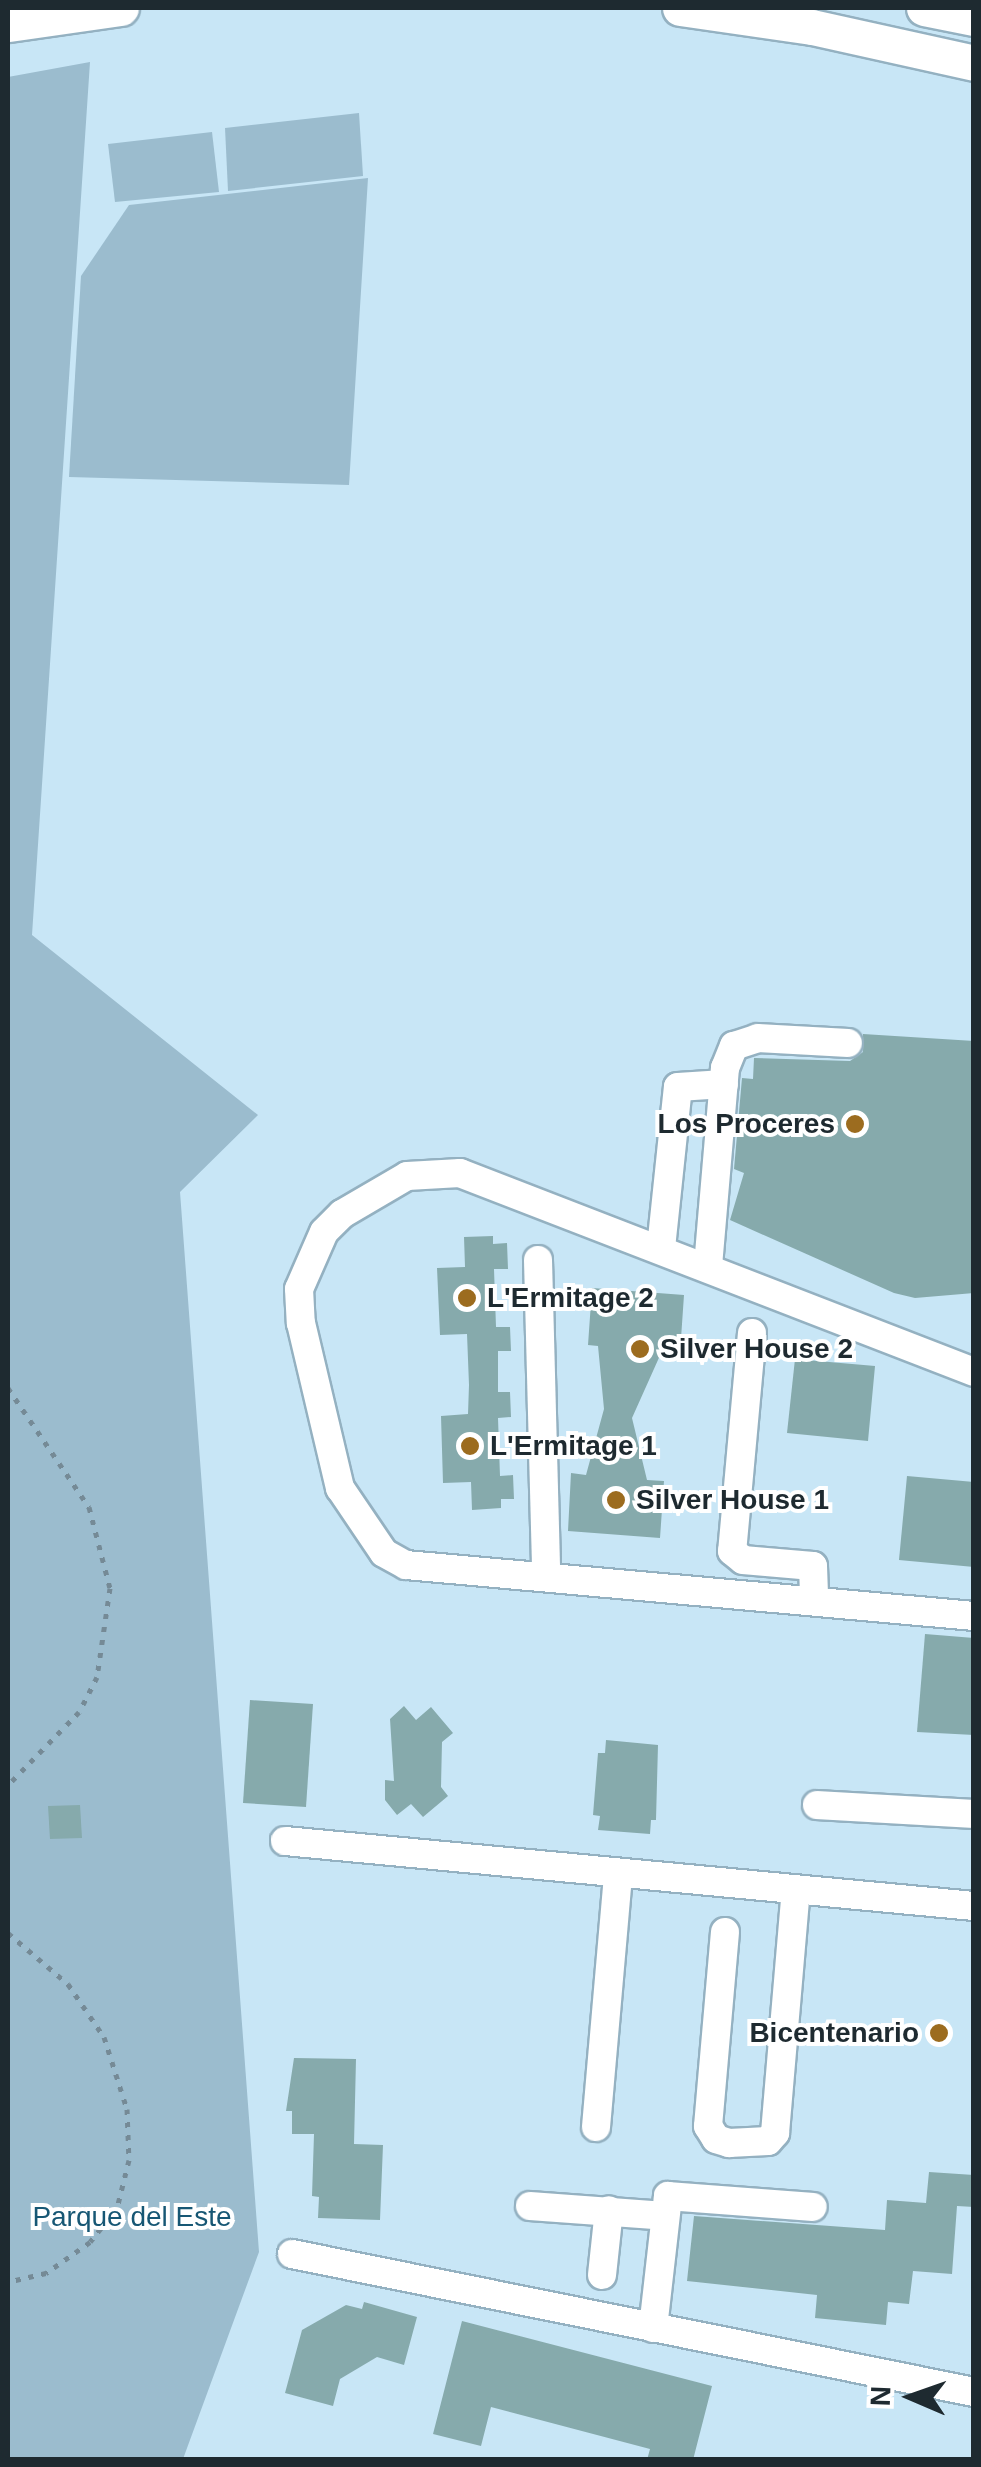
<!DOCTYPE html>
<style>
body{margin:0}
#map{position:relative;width:981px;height:2467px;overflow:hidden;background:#c8e6f6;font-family:Helvetica,sans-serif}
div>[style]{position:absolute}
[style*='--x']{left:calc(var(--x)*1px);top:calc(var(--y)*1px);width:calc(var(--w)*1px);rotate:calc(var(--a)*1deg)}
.green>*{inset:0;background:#9bbcce}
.building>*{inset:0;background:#86aaac}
.path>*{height:5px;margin-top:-2.5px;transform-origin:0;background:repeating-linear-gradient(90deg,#758a96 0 5px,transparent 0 13px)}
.roads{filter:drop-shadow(2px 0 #94b1c1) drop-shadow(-2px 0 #94b1c1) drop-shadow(0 2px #94b1c1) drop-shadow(0 -2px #94b1c1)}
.minor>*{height:28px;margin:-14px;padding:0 14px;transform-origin:14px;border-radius:14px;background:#fff}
.major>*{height:35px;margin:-17.5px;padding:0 17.5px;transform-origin:17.5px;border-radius:17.5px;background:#fff}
.dots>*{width:28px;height:28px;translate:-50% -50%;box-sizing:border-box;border:5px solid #fff;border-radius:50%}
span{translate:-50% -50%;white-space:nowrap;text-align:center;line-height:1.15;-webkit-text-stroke:8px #fff;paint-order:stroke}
.poi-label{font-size:28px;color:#1e2a30;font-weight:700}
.right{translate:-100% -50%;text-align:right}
.left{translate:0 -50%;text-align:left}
.park-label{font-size:28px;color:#175774}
.frame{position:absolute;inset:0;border:10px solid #1e2a30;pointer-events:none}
.north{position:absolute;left:861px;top:2347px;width:100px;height:100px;-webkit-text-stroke:8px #fff;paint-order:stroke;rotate:272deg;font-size:28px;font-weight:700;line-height:40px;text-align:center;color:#1e2a30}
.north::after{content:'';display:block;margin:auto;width:35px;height:45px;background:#1e2a30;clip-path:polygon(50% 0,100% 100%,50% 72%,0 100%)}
</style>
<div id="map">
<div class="green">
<div style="clip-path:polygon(90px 62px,32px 935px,258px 1115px,180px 1192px,259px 2252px,183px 2459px,8px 2460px,8px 77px)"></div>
<div style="clip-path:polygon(359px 113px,363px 176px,228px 191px,225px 128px)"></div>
<div style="clip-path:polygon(212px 132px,219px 192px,115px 202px,108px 144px)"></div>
<div style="clip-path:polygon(368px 178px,349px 485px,69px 477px,81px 276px,129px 205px)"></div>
</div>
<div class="building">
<div style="clip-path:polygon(863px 1034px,974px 1041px,974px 1293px,915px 1298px,894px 1293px,730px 1220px,744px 1173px,734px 1169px,742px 1078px,753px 1079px,754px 1058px,850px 1061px,863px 1052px)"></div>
<div style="clip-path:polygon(493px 1236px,493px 1244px,507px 1243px,508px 1269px,494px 1269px,496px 1327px,510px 1327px,511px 1351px,498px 1351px,498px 1392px,510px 1392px,511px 1417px,498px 1418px,500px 1476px,513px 1475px,514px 1499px,501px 1499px,501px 1508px,472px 1510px,471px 1482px,443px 1483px,441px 1416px,468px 1414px,469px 1385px,467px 1334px,440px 1335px,437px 1268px,465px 1267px,464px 1237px)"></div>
<div style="clip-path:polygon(592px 1288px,684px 1295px,680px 1353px,662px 1351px,632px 1418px,647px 1480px,664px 1481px,660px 1538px,568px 1531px,571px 1473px,586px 1475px,604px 1409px,598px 1346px,588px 1345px)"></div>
<div style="clip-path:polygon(795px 1359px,875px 1366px,868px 1441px,787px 1433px)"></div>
<div style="clip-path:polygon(907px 1476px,974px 1482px,974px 1567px,899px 1560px)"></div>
<div style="clip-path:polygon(925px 1634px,974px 1638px,974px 1735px,917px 1732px)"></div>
<div style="clip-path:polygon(250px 1700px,313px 1704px,306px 1807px,243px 1803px)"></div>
<div style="clip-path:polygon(404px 1706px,416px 1720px,431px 1707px,453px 1733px,442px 1742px,441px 1787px,448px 1796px,423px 1817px,411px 1804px,397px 1815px,385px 1800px,385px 1780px,394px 1781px,390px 1719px)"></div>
<div style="clip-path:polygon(606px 1740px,658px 1745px,656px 1820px,651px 1820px,650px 1834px,598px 1830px,600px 1816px,593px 1815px,598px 1753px,605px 1753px)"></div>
<div style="clip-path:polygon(80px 1805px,82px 1838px,50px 1839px,48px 1806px)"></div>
<div style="clip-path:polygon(294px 2058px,356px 2059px,354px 2144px,383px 2145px,380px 2220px,318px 2218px,319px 2197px,312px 2196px,314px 2134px,292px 2134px,292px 2111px,286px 2111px)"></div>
<div style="clip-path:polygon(929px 2172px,974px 2175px,974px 2207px,957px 2206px,952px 2274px,913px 2271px,909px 2304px,888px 2302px,886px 2325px,815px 2318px,817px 2295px,687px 2281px,694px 2216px,885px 2230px,887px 2200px,926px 2203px)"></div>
<div style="clip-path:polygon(364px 2302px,417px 2317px,404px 2365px,377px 2357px,340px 2379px,333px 2406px,285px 2393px,302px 2330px,346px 2305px,362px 2309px)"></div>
<div style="clip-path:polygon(462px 2321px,712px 2386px,693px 2460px,647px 2460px,650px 2449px,491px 2407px,481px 2446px,433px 2434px)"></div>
</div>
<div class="path">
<div style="--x:8;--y:1388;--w:144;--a:55.8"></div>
<div style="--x:89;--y:1507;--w:84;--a:75.5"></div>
<div style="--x:110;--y:1588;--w:90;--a:98.3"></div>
<div style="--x:97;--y:1677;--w:39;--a:117"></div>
<div style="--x:79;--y:1712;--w:102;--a:134.2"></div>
<div style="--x:8;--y:1933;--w:79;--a:40.4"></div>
<div style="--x:68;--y:1984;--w:64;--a:55.8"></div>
<div style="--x:104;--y:2037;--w:76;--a:72.3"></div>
<div style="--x:127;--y:2109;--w:51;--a:87.8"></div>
<div style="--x:129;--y:2160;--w:49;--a:104"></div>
<div style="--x:117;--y:2208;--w:43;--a:128.5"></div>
<div style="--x:90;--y:2242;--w:54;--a:144.8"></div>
<div style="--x:46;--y:2273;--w:39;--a:167"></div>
</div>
<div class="roads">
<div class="minor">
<div style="--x:661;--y:1248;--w:162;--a:-84"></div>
<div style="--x:678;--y:1087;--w:46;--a:-3.7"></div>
<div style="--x:538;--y:1260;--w:315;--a:88.5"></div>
<div style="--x:708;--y:1266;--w:199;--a:-85.1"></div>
<div style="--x:725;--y:1068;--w:24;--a:-68"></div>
<div style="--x:734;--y:1046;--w:25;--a:-18"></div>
<div style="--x:758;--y:1038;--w:90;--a:3.2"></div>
<div style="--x:752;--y:1333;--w:219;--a:95.2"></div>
<div style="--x:732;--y:1551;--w:14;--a:39"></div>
<div style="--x:743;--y:1560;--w:70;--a:4.9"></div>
<div style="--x:813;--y:1566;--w:35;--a:88"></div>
<div style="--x:974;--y:1372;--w:551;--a:-158.84"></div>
<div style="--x:460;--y:1173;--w:53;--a:176.8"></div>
<div style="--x:407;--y:1176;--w:75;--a:149.7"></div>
<div style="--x:342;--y:1214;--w:25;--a:135"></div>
<div style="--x:324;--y:1232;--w:62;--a:113.7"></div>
<div style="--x:299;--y:1289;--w:34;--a:87"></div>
<div style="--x:301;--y:1323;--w:170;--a:76.7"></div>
<div style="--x:340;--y:1488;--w:78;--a:55.9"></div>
<div style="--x:384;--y:1553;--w:25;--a:29"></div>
<div style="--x:406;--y:1565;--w:570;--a:5.13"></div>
<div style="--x:817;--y:1805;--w:157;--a:3.3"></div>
<div style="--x:285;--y:1841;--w:692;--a:5.39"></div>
<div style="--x:725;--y:1932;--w:195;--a:95"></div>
<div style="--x:708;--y:2126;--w:15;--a:58"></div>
<div style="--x:716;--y:2139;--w:14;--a:17"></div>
<div style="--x:729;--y:2143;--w:39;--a:-3"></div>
<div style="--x:768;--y:2141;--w:11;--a:-49"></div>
<div style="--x:775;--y:2133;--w:244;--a:-85.1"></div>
<div style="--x:596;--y:2127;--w:255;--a:-85"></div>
<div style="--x:530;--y:2206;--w:135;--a:4.2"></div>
<div style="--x:292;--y:2254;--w:696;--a:11.44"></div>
<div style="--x:602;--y:2275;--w:65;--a:-83.9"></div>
<div style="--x:653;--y:2328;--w:133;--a:-83.5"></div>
<div style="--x:668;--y:2196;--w:145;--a:4.3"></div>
</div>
<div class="major">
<div style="--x:680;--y:8;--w:133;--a:8.2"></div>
<div style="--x:812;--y:27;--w:166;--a:12.5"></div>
<div style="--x:924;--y:8;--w:51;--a:11.3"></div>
<div style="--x:8;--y:24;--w:114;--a:-8.1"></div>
</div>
</div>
<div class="dots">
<div style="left:855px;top:1124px;background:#9c6c1f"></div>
<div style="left:467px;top:1298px;background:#9c6c1f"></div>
<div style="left:640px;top:1349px;background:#9c6c1f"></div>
<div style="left:470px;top:1446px;background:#9c6c1f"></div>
<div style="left:616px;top:1500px;background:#9c6c1f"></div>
<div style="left:939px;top:2033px;background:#9c6c1f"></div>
</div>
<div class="poi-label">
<span class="right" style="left:835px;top:1124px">Los Proceres</span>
<span class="left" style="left:487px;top:1298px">L'Ermitage 2</span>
<span class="left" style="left:660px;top:1349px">Silver House 2</span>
<span class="left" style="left:490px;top:1446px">L'Ermitage 1</span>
<span class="left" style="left:636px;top:1500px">Silver House 1</span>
<span class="right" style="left:919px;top:2033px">Bicentenario</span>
</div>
<div class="park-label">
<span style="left:132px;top:2217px">Parque del Este</span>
</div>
<div class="frame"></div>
<div class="north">N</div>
</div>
